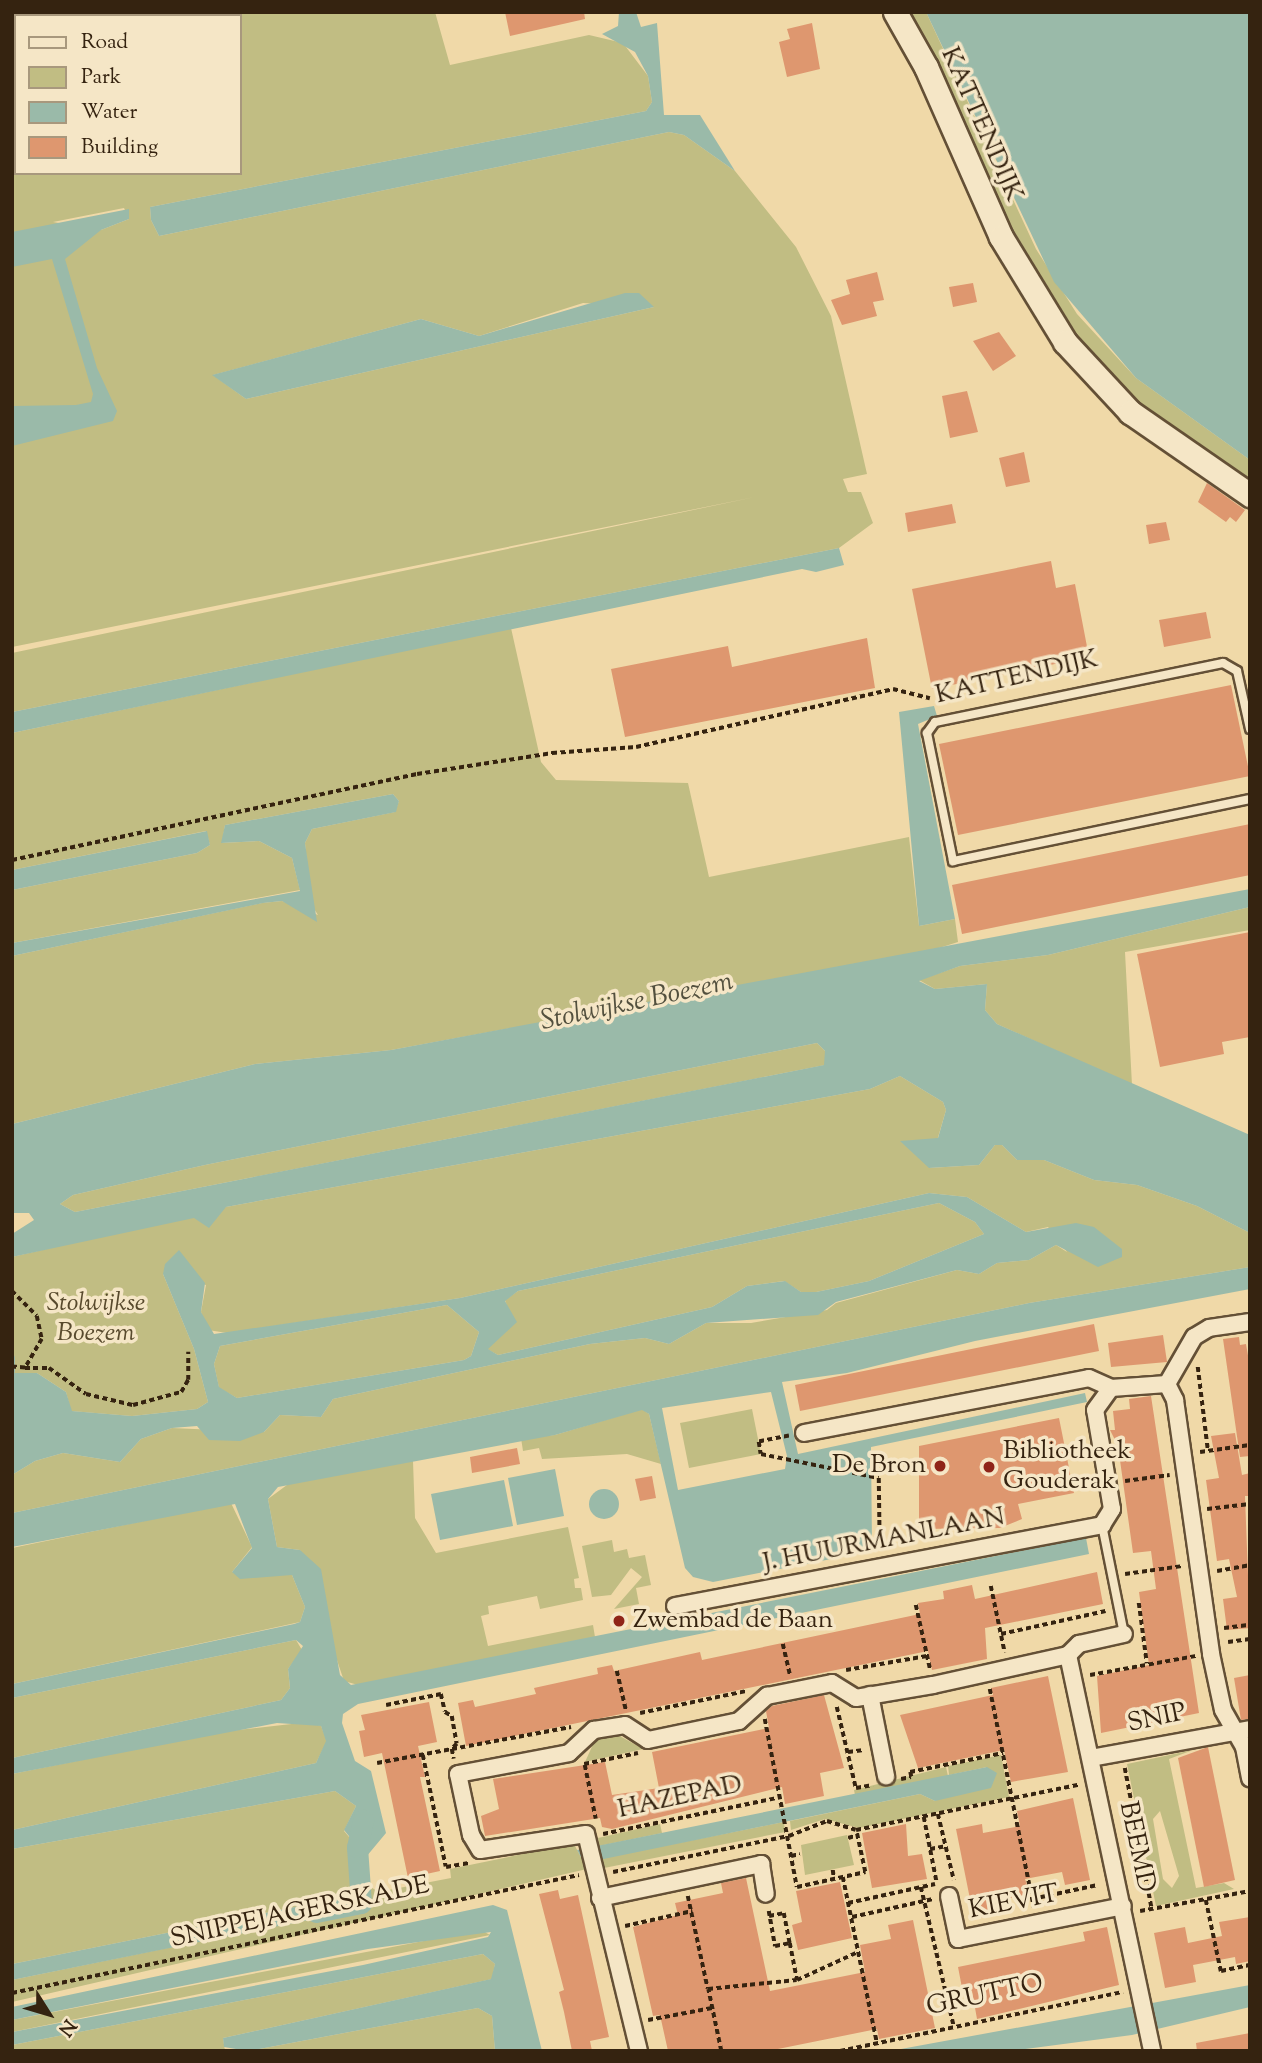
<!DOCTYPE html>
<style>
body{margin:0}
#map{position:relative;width:1262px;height:2063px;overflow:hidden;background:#f0d9a8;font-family:"Sorts Mill Goudy",serif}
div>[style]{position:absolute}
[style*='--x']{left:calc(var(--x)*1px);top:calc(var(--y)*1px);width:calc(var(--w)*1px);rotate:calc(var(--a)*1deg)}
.green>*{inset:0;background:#c1bd83}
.water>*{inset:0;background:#9abaa9}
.round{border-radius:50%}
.stream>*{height:6px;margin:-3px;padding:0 3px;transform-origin:3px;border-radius:3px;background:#9abaa9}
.canal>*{height:21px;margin:-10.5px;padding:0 10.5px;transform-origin:10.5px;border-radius:10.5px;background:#9abaa9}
.building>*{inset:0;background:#de976f}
.path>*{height:3.5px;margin-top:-1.75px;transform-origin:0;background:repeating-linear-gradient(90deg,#352310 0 5px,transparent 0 8.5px)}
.roads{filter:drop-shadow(2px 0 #645036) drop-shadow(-2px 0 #645036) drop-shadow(0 2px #645036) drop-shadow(0 -2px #645036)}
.lane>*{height:8px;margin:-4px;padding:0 4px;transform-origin:4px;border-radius:4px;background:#f5e6c6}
.street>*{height:16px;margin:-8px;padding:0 8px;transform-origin:8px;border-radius:8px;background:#f5e6c6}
.secondary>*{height:23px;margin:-11.5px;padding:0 11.5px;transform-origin:11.5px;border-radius:11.5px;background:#f5e6c6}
.dots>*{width:19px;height:19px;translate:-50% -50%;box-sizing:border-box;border:4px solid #f5e6c6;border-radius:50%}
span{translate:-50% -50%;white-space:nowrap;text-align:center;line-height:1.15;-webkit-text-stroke:7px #f5e6c6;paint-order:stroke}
.street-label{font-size:26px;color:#352310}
.park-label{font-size:26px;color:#584a2d;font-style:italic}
.poi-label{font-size:26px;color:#352310}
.left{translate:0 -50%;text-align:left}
.right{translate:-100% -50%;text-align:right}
.water-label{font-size:28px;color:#53503e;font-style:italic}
.frame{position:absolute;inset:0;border:14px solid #352310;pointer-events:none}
.legend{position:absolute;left:14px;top:14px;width:228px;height:161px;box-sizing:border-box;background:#f5e6c6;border:2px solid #a8987d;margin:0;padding:9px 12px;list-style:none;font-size:21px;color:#352310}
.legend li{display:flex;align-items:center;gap:14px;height:35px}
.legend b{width:35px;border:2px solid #a8987d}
.north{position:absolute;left:14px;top:1979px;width:70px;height:70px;-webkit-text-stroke:5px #f5e6c6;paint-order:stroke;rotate:127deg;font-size:19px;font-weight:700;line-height:28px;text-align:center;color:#352310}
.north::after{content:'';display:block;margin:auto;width:24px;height:32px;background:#352310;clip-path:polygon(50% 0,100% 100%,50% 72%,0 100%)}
</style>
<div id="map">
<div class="green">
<div style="clip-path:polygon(evenodd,12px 12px,435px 12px,450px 65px,589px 35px,623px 43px,648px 76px,652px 102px,646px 111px,150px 207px,151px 220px,159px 236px,669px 132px,684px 135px,735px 171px,796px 247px,831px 316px,867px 474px,843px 479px,848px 492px,861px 492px,873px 523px,839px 548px,12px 712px,12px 653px,755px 497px,12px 647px,12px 12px,16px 16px,240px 16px,240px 173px,16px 173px,16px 16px,12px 12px,124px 208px,129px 219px,101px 230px,53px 222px,124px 208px,12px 12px,583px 303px,654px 307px,246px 399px,213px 375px,421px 319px,479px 336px,583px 303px)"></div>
<div style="clip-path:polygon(905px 12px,926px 12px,1036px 249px,1077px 314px,1136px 378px,1250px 460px,1250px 484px,1154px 418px,1064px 324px,1021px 256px)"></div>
<div style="clip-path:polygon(511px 628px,541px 762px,556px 780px,688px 783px,709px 877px,909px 837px,919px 926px,955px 919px,958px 942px,923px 953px,391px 1050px,255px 1064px,12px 1124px,12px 956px,262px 903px,282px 901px,318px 915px,311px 904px,305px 843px,312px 829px,395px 812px,399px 801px,393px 794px,225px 825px,222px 843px,259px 841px,292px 858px,300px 890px,12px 943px,12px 890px,197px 853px,210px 845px,206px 831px,12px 870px,12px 733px)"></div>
<div style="clip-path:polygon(1250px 907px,1250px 930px,1125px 952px,1132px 1085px,997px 1024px,985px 1010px,987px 984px,935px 989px,919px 980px,960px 966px,1048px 955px)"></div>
<div style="clip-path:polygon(817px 1043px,825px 1051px,825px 1065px,75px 1212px,60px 1204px,73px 1195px,205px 1165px)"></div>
<div style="clip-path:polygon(900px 1076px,943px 1102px,946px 1110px,929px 1168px,979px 1165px,995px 1145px,1002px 1145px,1017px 1160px,1044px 1160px,1094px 1180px,1137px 1185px,1197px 1206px,1250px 1233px,1250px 1267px,1029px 1303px,12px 1513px,12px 1475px,35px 1461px,63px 1453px,120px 1462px,141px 1439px,172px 1428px,264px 1432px,280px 1415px,321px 1417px,333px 1399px,590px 1344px,645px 1338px,669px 1344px,706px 1323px,751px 1323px,827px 1310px,836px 1303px,957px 1270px,979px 1274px,997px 1263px,1029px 1260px,1056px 1245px,1067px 1252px,1048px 1227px,1026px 1232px,967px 1197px,929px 1193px,460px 1298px,227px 1333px,208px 1330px,201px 1312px,206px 1285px,163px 1274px,194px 1349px,208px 1402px,197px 1409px,132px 1416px,71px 1411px,66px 1392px,37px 1373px,12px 1373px,12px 1257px,226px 1207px,870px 1089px)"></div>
<div style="clip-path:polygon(939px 1203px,975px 1222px,984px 1234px,869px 1281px,816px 1292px,801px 1292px,784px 1281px,747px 1286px,712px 1307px,498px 1355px,487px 1349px,508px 1309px,505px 1300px,518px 1291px)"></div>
<div style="clip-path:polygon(447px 1305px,479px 1332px,471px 1356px,464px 1360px,237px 1398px,219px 1388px,214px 1364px,220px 1346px)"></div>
<div style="clip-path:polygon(642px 1409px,649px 1414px,661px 1464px,627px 1454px,542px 1459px,539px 1448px,523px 1451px,521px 1438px,555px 1435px)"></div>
<div style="clip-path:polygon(752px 1409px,761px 1454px,689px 1468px,680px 1423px)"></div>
<div style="clip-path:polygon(413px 1461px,415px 1518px,436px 1553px,568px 1527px,579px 1578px,574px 1579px,575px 1588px,581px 1588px,583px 1600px,540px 1609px,537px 1596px,488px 1606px,489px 1614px,481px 1616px,488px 1646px,593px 1625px,595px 1637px,358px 1685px,344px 1681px,300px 1550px,277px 1547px,268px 1499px,291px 1482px)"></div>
<div style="clip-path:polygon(231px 1503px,252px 1547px,232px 1572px,292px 1575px,305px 1607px,300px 1622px,12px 1684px,12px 1548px)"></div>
<div style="clip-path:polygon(612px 1540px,614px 1552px,627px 1549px,629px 1558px,645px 1555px,651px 1585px,636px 1588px,639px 1604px,614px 1609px,642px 1577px,631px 1568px,611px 1595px,592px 1597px,582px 1546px)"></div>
<div style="clip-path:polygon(296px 1640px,302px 1650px,288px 1669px,290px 1688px,281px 1700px,12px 1758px,12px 1698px)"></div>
<div style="clip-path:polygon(309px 1722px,321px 1726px,327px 1741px,316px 1763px,12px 1830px,12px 1774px,220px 1732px)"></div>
<div style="clip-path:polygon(618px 1735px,643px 1749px,585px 1762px,595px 1740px)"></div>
<div style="clip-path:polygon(evenodd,1193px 1750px,1169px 1759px,1196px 1888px,1224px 1883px,1234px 1889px,1156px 1906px,1127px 1764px,1193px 1750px,1160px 1811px,1179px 1876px,1172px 1888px,1163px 1879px,1153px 1819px,1160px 1811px)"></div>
<div style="clip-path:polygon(1001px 1755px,1009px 1797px,859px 1828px,825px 1819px,791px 1830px,790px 1821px,920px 1794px,935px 1801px,987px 1767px,949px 1775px,948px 1766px)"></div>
<div style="clip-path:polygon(946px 1767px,948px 1776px,855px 1795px,854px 1790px)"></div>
<div style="clip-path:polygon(335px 1791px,356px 1806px,344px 1831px,366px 1857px,371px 1887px,378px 1892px,451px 1878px,450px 1869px,567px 1845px,575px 1846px,587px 1869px,12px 2002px,12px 1980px,343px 1912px,340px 1898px,12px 1964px,12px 1849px)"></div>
<div style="clip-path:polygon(784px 1822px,785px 1832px,604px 1868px,602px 1858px)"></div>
<div style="clip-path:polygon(660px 1824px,662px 1833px,599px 1846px,598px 1838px)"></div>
<div style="clip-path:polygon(847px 1835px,854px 1865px,805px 1875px,801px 1845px)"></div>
<div style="clip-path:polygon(481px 1930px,490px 1935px,12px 2032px,12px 2020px)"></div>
<div style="clip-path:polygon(483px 1954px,495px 1964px,492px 1979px,223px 2038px,225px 2051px,12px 2051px,12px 2045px)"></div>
<div style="clip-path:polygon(478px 2008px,492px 2016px,495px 2051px,248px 2051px)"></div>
</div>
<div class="water">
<div style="clip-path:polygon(619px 12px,636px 12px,641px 27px,657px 23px,664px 115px,700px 115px,735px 171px,684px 135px,669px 132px,159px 236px,151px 220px,150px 207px,646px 111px,652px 102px,648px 76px,635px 52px,602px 34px,618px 26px)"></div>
<div style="clip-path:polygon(926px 12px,1250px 12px,1250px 460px,1136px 378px,1054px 282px)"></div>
<div style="clip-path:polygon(129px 209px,129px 219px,101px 230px,65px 259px,97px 368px,117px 411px,113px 421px,12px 446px,12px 406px,76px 405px,91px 402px,93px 394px,52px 259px,12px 267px,12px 232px)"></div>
<div style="clip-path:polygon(625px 293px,639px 293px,654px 307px,246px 399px,212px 375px,421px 319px,479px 336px)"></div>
<div style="clip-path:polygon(839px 548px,844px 565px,816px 572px,802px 569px,12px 733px,12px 712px)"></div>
<div style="clip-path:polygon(934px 706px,937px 716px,918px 724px,955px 919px,919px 926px,899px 712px)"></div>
<div style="clip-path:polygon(393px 794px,399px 801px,396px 812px,312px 829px,305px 843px,317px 922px,282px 901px,263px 903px,12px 956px,12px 943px,300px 891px,292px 858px,259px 841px,221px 843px,225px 825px)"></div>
<div style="clip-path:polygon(207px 831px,210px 845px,197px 853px,12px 890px,12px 870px)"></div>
<div style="clip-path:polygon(evenodd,1250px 889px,1250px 907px,1048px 955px,960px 966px,919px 981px,935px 989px,987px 984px,985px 1010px,997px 1024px,1250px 1135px,1250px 1233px,1197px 1206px,1137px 1185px,1094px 1180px,1044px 1160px,1017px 1160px,1002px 1145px,995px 1145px,979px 1165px,929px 1168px,900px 1141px,938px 1138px,946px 1110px,943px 1102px,900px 1076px,870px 1089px,226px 1207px,209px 1228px,194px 1218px,12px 1257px,12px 1234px,34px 1220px,29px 1213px,12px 1213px,12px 1124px,255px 1064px,391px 1050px,1250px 889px,817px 1043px,825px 1051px,824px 1065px,75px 1212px,60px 1204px,73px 1195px,205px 1165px,817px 1043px)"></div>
<div style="clip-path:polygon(evenodd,929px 1193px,967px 1197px,1026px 1232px,1076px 1223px,1094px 1227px,1122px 1249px,1122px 1257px,1098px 1267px,1056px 1245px,1029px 1260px,997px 1263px,979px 1274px,957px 1270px,836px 1302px,818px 1315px,706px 1323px,669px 1344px,645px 1338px,590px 1344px,333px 1399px,321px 1417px,280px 1415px,264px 1432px,240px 1441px,209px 1440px,197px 1426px,172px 1428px,141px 1439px,120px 1462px,63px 1453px,35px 1461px,12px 1475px,12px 1373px,37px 1373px,66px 1392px,72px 1411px,132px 1416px,197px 1409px,208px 1402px,194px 1349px,163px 1274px,165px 1264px,179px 1250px,205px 1283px,201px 1312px,214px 1334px,460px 1298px,929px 1193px,939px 1203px,975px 1222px,984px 1234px,869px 1281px,816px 1292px,801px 1292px,785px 1281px,747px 1286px,712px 1307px,498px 1355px,488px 1349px,517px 1322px,505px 1301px,518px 1291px,939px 1203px,929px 1193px,447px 1305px,479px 1332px,471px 1356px,464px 1360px,237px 1398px,219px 1387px,214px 1364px,220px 1346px,447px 1305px)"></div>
<div style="clip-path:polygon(evenodd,1250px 1267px,1250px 1289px,975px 1341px,847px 1373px,782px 1382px,798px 1454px,1085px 1393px,1087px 1402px,871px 1447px,872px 1546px,862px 1553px,713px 1582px,693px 1577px,685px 1568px,649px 1414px,642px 1410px,555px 1435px,278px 1487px,268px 1499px,277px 1547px,300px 1550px,321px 1569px,340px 1675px,351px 1685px,1086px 1538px,1089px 1554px,358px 1704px,343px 1714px,342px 1723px,355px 1761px,371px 1771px,386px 1833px,366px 1857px,344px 1830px,356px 1806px,335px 1791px,12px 1849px,12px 1830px,316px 1763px,326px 1741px,321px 1726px,277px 1723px,12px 1774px,12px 1758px,281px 1700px,290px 1688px,288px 1669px,303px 1646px,296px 1640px,12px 1698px,12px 1684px,294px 1624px,300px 1622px,305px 1607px,292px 1575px,240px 1579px,232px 1572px,252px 1548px,235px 1504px,12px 1547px,12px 1513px,1029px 1303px,1250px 1267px,771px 1392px,787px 1456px,785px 1469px,678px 1490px,662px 1408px,771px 1392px)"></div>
<div style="clip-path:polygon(555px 1469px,564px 1516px,517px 1525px,508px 1478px)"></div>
<div style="clip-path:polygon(504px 1480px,513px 1526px,440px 1540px,431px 1494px)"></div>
<div class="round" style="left:589px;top:1489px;width:30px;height:30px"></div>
<div style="clip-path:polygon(987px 1767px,997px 1773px,991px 1788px,935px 1801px,920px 1794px,584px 1863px,577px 1850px)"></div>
<div style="clip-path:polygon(340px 1898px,343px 1913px,12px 1980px,12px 1964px)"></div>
<div style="clip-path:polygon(493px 1905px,507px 1910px,542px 2051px,495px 2051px,492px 2016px,478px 2008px,248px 2051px,224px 2047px,223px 2038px,491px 1979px,495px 1964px,483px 1954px,12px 2045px,12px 2032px,363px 1965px,488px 1937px,491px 1932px,368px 1949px,12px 2020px,12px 2007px)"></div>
<div style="clip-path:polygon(1250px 1985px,1250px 2007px,1132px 2035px,1010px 2051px,890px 2051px)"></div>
</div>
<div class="stream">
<div style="--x:12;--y:1358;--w:13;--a:90"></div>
</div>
<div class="canal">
<div style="--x:316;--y:1912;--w:46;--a:-11.3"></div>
<div style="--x:361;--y:1903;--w:56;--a:-94.1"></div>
<div style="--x:357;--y:1847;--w:28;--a:-77"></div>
</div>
<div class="building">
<div style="clip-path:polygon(505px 12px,584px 12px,585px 19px,510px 36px)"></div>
<div style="clip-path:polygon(812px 23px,820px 69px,787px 77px,779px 42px,790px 39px,787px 29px)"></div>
<div style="clip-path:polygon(877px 272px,884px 300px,873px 302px,877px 316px,842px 325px,831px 300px,850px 294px,846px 280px)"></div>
<div style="clip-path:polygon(973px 283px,977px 302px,953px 307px,949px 287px)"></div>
<div style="clip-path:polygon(999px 332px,1016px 356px,993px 371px,973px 341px)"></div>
<div style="clip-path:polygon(967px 391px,978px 432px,950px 438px,942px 396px)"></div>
<div style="clip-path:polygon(1024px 452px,1030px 482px,1006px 487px,999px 458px)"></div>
<div style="clip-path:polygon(1207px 483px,1245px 510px,1236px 522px,1230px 517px,1226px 522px,1198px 502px)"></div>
<div style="clip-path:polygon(952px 504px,956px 523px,908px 532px,905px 513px)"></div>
<div style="clip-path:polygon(1166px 522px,1170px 540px,1149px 544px,1146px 525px)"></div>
<div style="clip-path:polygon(1051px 561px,1056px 588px,1075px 584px,1089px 657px,932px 689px,912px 589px)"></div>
<div style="clip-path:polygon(1206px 612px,1211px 638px,1164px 647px,1159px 620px)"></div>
<div style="clip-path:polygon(867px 638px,875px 688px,625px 737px,611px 669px,728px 646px,732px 667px)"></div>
<div style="clip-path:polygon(1231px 685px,1250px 776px,958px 835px,939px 744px)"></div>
<div style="clip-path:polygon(1250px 824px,1250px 875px,962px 934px,952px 885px)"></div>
<div style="clip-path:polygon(1250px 932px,1250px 1037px,1222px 1042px,1224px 1054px,1160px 1067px,1137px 954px)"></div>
<div style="clip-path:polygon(1094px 1324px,1099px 1351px,800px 1411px,795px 1385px)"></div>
<div style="clip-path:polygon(1163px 1335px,1167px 1362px,1111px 1367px,1108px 1343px)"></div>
<div style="clip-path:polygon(1239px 1337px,1240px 1345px,1246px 1344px,1250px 1367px,1250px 1456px,1240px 1457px,1223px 1339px)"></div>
<div style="clip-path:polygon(1151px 1396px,1199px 1713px,1101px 1733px,1097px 1676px,1149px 1665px,1139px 1592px,1156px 1589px,1151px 1551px,1133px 1553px,1118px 1446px,1110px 1430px,1115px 1430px,1113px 1411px,1130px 1409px,1129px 1399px)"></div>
<div style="clip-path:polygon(1059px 1418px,1074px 1493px,1018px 1504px,1022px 1519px,1000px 1528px,919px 1529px,919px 1446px)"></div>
<div style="clip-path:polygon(1235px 1433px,1242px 1475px,1250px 1473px,1250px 1496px,1245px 1496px,1250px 1628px,1227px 1630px,1223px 1599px,1237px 1597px,1229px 1559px,1217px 1561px,1206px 1480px,1219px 1478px,1211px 1436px)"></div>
<div style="clip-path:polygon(517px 1448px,520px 1464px,472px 1473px,470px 1457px)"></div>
<div style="clip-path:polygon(652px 1476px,656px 1498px,640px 1501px,635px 1479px)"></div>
<div style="clip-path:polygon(1097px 1572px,1103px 1604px,985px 1628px,987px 1659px,932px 1670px,928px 1651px,466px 1746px,458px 1703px,473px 1700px,475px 1707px,536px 1694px,534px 1688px,598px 1674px,597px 1668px,612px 1665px,614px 1671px,700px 1652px,702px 1660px,920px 1614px,918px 1603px,944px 1599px,943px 1591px,972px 1585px,975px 1599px)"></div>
<div style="clip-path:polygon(1250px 1675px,1250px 1719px,1241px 1720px,1234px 1678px)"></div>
<div style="clip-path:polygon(1048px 1676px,1068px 1772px,1011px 1782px,1004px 1750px,918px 1768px,900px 1715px,993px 1695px,991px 1688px)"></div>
<div style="clip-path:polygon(824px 1695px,844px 1768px,820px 1773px,824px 1796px,785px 1804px,782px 1787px,612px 1829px,602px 1827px,600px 1818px,485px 1836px,481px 1816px,499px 1809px,493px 1779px,605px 1762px,612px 1795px,659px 1788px,652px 1752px,769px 1728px,766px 1711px,772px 1706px)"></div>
<div style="clip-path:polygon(429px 1702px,437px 1742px,418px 1746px,425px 1777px,420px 1777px,440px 1871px,408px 1878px,382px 1753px,364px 1757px,359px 1731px,365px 1730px,361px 1715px)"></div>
<div style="clip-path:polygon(1208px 1747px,1235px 1880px,1204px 1887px,1178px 1758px)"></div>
<div style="clip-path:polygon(1073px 1798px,1090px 1880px,1065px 1885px,1062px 1872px,1025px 1879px,1030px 1894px,997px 1901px,999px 1914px,974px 1919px,956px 1829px,982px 1824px,983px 1833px,1020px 1826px,1017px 1811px)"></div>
<div style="clip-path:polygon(906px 1824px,908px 1856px,922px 1854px,927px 1879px,872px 1888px,862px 1833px)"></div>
<div style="clip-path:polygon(746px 1878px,770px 1991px,865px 1972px,860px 1945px,891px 1939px,888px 1925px,913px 1920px,935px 2028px,879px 2039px,877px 2029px,768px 2051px,668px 2051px,660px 2015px,653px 2016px,633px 1927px,678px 1915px,675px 1903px,723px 1893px,721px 1883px)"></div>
<div style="clip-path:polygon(840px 1882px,852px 1938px,798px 1950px,792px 1925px,802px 1922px,796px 1891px)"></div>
<div style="clip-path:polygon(558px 1890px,560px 1899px,578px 1895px,609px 2037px,590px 2041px,592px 2051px,572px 2051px,564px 2012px,559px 1992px,564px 1990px,539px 1894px)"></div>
<div style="clip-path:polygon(1250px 1917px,1250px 1961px,1236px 1964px,1235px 1957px,1193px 1965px,1196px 1982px,1165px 1988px,1154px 1933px,1185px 1927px,1188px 1943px,1222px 1936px,1219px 1922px)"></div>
<div style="clip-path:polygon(1107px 1927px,1119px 1985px,977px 2019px,972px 1991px,963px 1993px,958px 1967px,1085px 1941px,1083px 1932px)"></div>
<div style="clip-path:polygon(1250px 2033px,1250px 2051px,1197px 2051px,1196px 2043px)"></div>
</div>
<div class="path">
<div style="--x:12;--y:860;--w:414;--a:-12"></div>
<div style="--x:417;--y:774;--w:137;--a:-8.8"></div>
<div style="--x:552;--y:753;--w:84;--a:-4.1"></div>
<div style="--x:636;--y:747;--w:263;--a:-12.7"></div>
<div style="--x:893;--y:689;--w:38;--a:14"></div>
<div style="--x:12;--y:1291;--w:35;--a:45"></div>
<div style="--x:37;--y:1316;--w:24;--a:78"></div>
<div style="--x:42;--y:1339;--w:34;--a:120"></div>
<div style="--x:25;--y:1368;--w:13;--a:-176"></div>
<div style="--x:1198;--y:1367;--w:84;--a:83.1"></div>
<div style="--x:25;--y:1368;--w:24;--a:0"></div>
<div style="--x:49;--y:1368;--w:45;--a:35.1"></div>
<div style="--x:86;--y:1394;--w:48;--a:13.2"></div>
<div style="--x:133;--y:1405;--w:50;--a:-15.2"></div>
<div style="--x:181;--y:1392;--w:14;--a:-60"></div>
<div style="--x:188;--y:1380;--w:28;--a:-90"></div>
<div style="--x:789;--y:1436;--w:31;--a:169"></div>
<div style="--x:759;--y:1442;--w:12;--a:81"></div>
<div style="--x:761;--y:1454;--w:120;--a:11.5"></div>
<div style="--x:879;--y:1478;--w:71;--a:89.2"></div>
<div style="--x:1200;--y:1452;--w:50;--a:-8"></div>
<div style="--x:1125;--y:1481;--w:45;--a:-7.6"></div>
<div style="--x:1207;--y:1509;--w:43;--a:-6.6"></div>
<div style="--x:1217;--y:1571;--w:34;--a:-10"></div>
<div style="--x:1125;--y:1574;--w:59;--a:-7.9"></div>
<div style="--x:991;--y:1586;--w:68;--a:78.2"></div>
<div style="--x:1139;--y:1603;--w:61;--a:82.4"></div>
<div style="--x:916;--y:1605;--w:65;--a:77.5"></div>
<div style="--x:1224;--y:1628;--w:26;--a:-7"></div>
<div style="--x:1001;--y:1634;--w:107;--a:-12.4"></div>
<div style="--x:1228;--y:1642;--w:22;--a:-8"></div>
<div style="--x:783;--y:1644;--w:32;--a:77"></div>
<div style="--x:846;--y:1670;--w:82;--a:-9.8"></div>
<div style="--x:617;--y:1671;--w:40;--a:77"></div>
<div style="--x:1090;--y:1675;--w:108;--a:-10.2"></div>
<div style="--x:990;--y:1689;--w:223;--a:78.6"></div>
<div style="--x:386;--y:1705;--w:56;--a:-11.3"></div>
<div style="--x:441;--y:1694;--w:18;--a:77"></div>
<div style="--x:445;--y:1712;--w:8;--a:30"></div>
<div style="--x:452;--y:1716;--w:28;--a:80"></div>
<div style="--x:457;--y:1744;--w:7;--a:135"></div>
<div style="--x:452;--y:1749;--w:121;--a:-10.5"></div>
<div style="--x:837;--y:1707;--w:83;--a:76.8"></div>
<div style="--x:856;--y:1788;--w:17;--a:-10"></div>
<div style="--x:640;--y:1713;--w:108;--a:-11.7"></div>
<div style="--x:765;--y:1719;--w:171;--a:79.2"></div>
<div style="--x:797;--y:1887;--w:70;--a:-12.4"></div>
<div style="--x:865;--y:1872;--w:43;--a:-102.1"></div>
<div style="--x:848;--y:1752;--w:16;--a:-7"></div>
<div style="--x:423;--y:1755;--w:114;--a:78.4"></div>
<div style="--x:446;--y:1867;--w:23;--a:-10"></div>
<div style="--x:377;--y:1763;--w:76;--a:-10.6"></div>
<div style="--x:452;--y:1749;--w:10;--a:79"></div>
<div style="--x:584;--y:1764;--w:55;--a:-11.5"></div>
<div style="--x:585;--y:1765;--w:55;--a:78.5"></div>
<div style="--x:1125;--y:1768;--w:145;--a:79.2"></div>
<div style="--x:901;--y:1779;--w:10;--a:-11"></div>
<div style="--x:911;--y:1777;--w:5;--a:-101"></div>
<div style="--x:910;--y:1772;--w:95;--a:-11.5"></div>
<div style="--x:938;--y:1814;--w:68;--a:76.4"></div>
<div style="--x:924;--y:1817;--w:67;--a:78.9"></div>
<div style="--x:603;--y:1834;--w:182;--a:-11.7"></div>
<div style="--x:848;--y:1838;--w:10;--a:-17"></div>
<div style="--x:930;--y:1849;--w:17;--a:-10"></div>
<div style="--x:791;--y:1856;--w:9;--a:-13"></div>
<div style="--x:833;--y:1870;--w:8;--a:83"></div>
<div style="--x:613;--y:1872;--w:180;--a:-11.6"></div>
<div style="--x:789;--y:1836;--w:41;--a:-21.5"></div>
<div style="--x:827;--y:1821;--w:30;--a:17"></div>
<div style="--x:856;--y:1830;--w:227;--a:-11.5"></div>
<div style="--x:843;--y:1877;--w:169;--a:78.4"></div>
<div style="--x:921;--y:1887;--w:144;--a:76.7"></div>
<div style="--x:688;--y:1896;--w:95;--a:77.9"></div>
<div style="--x:1032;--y:1899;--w:67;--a:-12"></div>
<div style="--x:1206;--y:1900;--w:73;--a:78.1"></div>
<div style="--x:1221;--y:1971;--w:30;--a:-12"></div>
<div style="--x:848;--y:1903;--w:89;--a:-12.3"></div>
<div style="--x:769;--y:1911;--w:36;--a:80"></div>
<div style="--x:775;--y:1946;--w:15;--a:-11"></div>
<div style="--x:790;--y:1943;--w:38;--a:79"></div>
<div style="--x:1140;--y:1911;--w:112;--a:-10.3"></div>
<div style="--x:769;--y:1916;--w:15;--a:-11"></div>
<div style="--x:784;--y:1913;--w:31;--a:79"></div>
<div style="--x:852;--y:1917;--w:83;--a:-12.5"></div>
<div style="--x:625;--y:1926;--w:69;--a:-12.6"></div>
<div style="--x:12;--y:1993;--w:579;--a:-11.76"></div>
<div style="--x:648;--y:2020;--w:65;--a:-10.6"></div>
<div style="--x:721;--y:2051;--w:63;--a:-101.8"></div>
<div style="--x:708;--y:1989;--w:89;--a:-5.8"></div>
<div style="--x:797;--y:1980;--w:67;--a:-24.7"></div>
<div style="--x:840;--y:2051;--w:289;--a:-11.8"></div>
</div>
<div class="roads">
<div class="lane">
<div style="--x:1250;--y:729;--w:59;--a:-102.6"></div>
<div style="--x:1237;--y:671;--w:16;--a:-150"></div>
<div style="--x:1223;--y:663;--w:294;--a:168.4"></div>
<div style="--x:935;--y:722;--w:14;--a:126"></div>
<div style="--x:927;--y:733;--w:131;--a:78.5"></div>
<div style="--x:953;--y:861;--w:303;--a:-11.8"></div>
<div style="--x:1102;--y:1525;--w:111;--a:78.6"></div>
</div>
<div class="street">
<div style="--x:1250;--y:1322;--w:41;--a:171.7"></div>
<div style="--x:1209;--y:1328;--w:17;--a:149"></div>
<div style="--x:1194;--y:1337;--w:54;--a:119.9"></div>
<div style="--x:1167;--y:1384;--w:18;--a:63"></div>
<div style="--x:1175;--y:1400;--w:257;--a:81.9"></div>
<div style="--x:1211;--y:1654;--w:57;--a:77.9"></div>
<div style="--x:1223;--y:1710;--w:43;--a:60.4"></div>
<div style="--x:1244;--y:1747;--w:32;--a:79"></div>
<div style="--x:1111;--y:1388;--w:56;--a:-4.1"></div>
<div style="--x:804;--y:1433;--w:290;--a:-10.9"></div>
<div style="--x:1089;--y:1378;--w:24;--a:24"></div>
<div style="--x:675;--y:1606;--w:435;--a:-10.7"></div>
<div style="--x:1102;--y:1525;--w:19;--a:-58"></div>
<div style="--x:1112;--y:1509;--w:100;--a:-99.7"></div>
<div style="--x:1095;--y:1410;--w:27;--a:-54"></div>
<div style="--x:1068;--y:1655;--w:405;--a:78"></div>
<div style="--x:870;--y:1695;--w:83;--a:78.8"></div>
<div style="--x:1091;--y:1758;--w:162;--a:-10.3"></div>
<div style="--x:949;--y:1896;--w:44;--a:78.2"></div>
<div style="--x:958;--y:1939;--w:168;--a:-11.3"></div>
<div style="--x:600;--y:1898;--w:165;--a:-11.9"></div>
<div style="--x:761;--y:1864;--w:30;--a:81"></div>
<div style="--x:639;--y:2051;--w:223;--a:-103.7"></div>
<div style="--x:586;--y:1834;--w:107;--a:171.4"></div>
<div style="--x:480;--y:1850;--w:17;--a:-121"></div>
<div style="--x:471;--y:1835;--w:62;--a:-102"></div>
<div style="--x:458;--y:1774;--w:113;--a:-10.7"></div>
<div style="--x:569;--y:1753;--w:34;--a:-43"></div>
<div style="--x:594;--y:1730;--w:31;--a:-9"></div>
<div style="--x:625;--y:1725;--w:27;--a:33"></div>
<div style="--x:648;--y:1740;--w:93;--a:-11.8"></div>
<div style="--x:739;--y:1721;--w:38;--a:-42"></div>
<div style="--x:767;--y:1696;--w:66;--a:-11.3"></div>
<div style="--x:832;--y:1683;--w:28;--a:32"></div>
<div style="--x:856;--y:1698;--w:78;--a:-9.6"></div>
<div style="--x:933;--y:1685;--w:138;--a:-12.5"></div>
<div style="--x:1068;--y:1655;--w:16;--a:-45"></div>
<div style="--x:1079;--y:1644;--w:46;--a:-12.5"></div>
</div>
<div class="secondary">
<div style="--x:895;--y:12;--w:63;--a:60.6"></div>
<div style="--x:926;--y:67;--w:186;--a:66.2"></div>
<div style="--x:1001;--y:237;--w:123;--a:58.6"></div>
<div style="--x:1065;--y:342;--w:96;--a:47.1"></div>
<div style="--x:1130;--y:412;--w:146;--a:34.7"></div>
</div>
</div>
<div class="dots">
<div style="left:940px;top:1466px;background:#8f2418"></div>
<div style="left:989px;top:1467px;background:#8f2418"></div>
<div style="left:619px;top:1621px;background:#8f2418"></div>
</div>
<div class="street-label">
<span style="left:981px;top:125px;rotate:66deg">KATTENDIJK</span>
<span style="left:1017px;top:678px;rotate:-13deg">KATTENDIJK</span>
<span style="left:884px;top:1541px;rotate:-11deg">J. HUURMANLAAN</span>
<span style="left:1157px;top:1719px;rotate:-12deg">SNIP</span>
<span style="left:680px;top:1798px;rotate:-12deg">HAZEPAD</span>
<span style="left:1136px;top:1847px;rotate:78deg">BEEMD</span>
<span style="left:1014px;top:1903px;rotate:-11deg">KIEVIT</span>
<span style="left:300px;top:1913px;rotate:-12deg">SNIPPEJAGERSKADE</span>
<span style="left:985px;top:1996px;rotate:-12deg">GRUTTO</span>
</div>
<div class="park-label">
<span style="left:96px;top:1319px">Stolwijkse<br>Boezem</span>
</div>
<div class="poi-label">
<span class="left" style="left:1003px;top:1467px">Bibliotheek<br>Gouderak</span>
<span class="right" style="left:926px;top:1466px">De Bron</span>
<span class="left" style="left:633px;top:1621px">Zwembad de Baan</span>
</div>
<div class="water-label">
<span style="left:637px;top:1002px;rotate:-12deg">Stolwijkse Boezem</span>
</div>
<div class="frame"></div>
<ul class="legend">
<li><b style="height:9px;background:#f5e6c6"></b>Road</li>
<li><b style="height:19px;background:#c1bd83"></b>Park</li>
<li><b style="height:19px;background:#9abaa9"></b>Water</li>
<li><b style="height:19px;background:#de976f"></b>Building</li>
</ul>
<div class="north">N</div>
</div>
